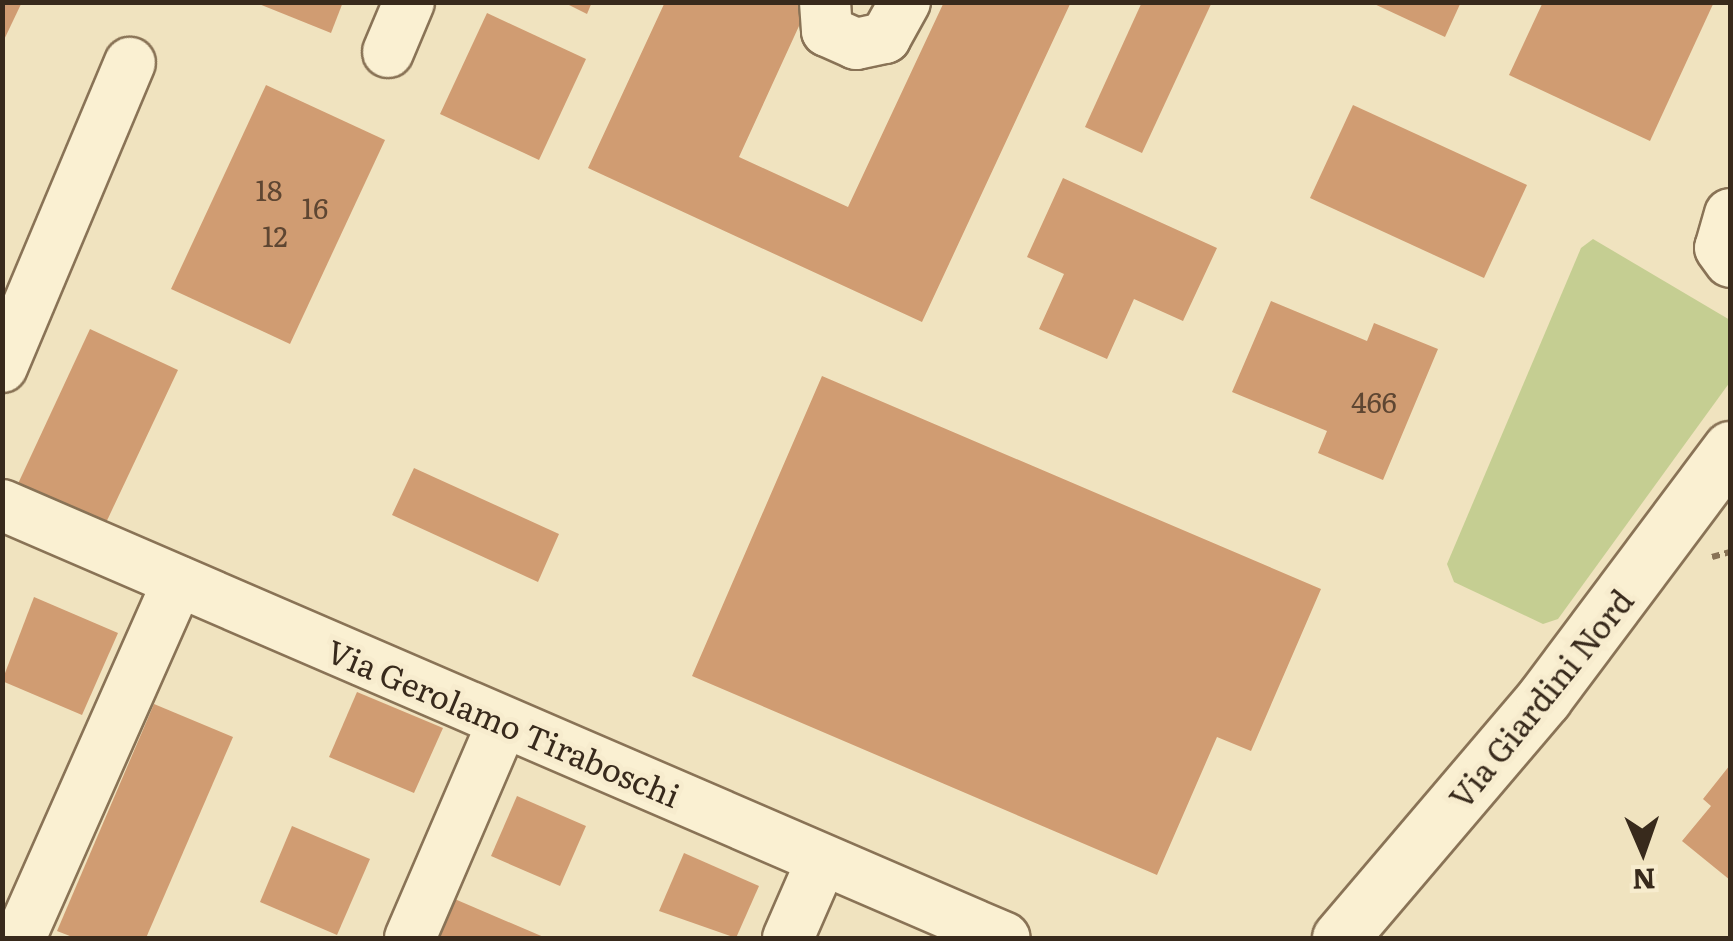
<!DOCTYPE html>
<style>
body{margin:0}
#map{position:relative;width:1733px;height:941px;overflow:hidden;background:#f0e3bf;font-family:Literata,serif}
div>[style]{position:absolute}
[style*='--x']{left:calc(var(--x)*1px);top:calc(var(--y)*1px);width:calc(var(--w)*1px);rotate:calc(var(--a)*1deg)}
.green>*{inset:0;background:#c5ce92}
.building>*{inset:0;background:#d09c72}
.path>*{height:6px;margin-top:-3px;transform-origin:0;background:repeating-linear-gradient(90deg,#897356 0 8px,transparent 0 13px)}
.roads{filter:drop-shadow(2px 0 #897356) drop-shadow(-2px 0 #897356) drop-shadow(0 2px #897356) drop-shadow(0 -2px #897356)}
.street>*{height:50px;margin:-25px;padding:0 25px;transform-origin:25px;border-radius:25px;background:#faf0d2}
.secondary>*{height:55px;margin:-27.5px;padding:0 27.5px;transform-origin:27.5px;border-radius:27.5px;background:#faf0d2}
span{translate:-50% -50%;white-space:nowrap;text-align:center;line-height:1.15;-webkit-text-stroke:10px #f7ecce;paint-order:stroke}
.number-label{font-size:28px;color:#5e4632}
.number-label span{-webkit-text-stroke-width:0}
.street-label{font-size:32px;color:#382a1c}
.frame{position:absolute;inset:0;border:5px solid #382a1c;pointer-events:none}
.north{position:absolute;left:1593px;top:801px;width:100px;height:100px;-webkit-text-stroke:8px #f7ecce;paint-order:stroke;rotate:178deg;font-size:28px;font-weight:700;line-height:40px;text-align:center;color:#382a1c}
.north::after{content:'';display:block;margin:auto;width:35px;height:45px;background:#382a1c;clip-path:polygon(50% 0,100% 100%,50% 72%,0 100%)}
</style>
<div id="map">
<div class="green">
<div style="clip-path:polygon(1593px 239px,1730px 320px,1730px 382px,1558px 619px,1543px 624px,1454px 582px,1447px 564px,1581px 248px)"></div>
</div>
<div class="building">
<div style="clip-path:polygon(2px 2px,22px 2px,2px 44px)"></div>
<div style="clip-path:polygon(254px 2px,343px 2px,331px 33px)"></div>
<div style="clip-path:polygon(563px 2px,592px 2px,587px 14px)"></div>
<div style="clip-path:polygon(665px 2px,810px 2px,739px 157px,848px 207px,944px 2px,1071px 2px,922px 322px,588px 168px)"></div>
<div style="clip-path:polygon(1142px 2px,1212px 2px,1142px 153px,1085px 127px)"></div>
<div style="clip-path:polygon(1370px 2px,1461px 2px,1445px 37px)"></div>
<div style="clip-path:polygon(1543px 2px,1714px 2px,1650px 141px,1509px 75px)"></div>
<div style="clip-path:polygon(487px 13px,586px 59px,539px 160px,440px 114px)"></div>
<div style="clip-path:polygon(266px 85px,385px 140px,290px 344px,171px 289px)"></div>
<div style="clip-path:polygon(1353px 105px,1527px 185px,1484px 278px,1310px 198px)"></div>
<div style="clip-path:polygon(1063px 178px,1217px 248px,1183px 321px,1134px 299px,1107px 359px,1039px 329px,1064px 274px,1027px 257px)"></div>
<div style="clip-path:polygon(1271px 301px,1367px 341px,1374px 323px,1438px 349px,1383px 480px,1318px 453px,1327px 431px,1232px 392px)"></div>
<div style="clip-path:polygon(90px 329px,178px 370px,103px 529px,16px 488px)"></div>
<div style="clip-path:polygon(822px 376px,1321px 589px,1251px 751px,1217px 737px,1157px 875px,692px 676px)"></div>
<div style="clip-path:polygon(414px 468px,559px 534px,538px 582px,392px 515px)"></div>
<div style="clip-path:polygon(34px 597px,118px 633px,82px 715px,2px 681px)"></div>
<div style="clip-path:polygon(357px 692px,443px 728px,414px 793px,329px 757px)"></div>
<div style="clip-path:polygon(154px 704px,233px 737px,146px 938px,75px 938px,57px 931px)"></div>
<div style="clip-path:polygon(1730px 765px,1730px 880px,1682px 841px,1711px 806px,1703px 799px)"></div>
<div style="clip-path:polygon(517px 796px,586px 826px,560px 886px,491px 856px)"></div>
<div style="clip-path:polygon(292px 826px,370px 859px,337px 935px,260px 902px)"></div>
<div style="clip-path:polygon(684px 853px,759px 886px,736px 938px,659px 911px)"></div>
<div style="clip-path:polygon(450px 897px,546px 938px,432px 938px)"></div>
</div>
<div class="path">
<div style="--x:1712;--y:557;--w:19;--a:-16"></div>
</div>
<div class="roads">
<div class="street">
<div style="--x:825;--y:2;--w:29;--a:86"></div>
<div style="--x:827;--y:31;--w:32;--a:24"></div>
<div style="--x:856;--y:44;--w:30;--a:-12"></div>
<div style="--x:885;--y:38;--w:41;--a:-60.9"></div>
<div style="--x:388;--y:52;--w:54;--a:-67.2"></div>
<div style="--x:1730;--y:214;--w:35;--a:106"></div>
<div style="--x:1720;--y:248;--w:17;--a:54"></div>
<div style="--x:2;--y:367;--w:330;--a:-67.2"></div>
<div style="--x:2;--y:505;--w:1092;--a:23.35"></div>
<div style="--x:20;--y:938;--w:390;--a:-66.1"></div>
<div style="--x:410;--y:938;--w:235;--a:-66.7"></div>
<div style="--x:788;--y:938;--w:85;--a:-66.4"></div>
</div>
<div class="secondary">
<div style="--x:1340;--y:938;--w:315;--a:-49.6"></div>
<div style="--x:1544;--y:698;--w:311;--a:-53.2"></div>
</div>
</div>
<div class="number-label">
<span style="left:269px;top:189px">18</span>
<span style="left:315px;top:207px">16</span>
<span style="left:275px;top:235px">12</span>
<span style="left:1374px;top:401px">466</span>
</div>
<div class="street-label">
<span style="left:1540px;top:698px;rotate:-51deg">Via Giardini Nord</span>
<span style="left:504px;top:722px;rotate:23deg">Via Gerolamo Tiraboschi</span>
</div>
<div class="frame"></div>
<div class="north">N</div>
</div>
